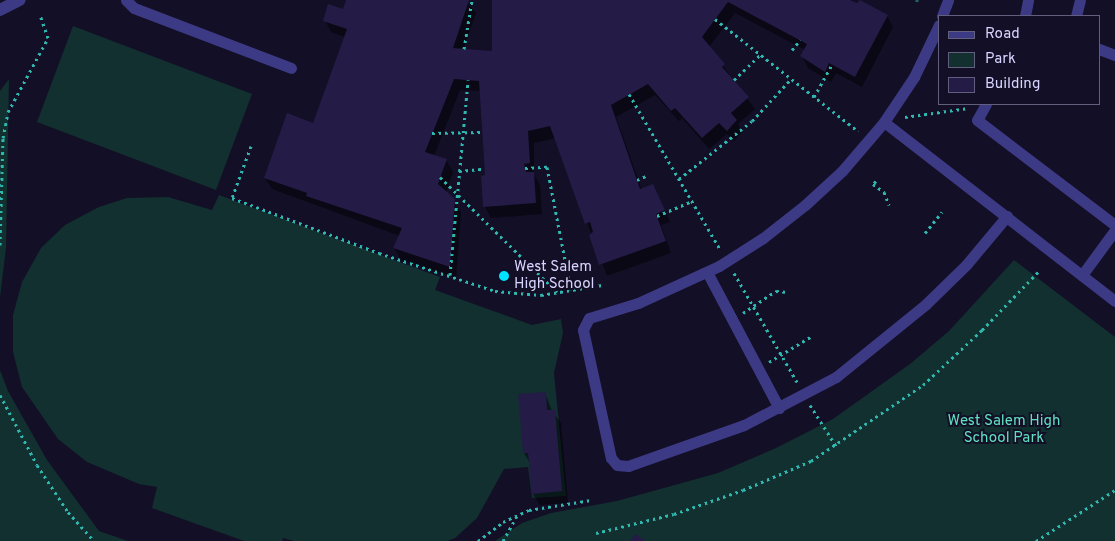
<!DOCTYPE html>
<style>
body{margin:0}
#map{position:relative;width:1115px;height:541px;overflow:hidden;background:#130f26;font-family:Overpass,sans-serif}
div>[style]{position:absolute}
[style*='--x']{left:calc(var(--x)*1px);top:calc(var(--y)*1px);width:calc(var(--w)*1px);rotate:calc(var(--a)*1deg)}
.green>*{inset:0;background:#12302f}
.shadow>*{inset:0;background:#0007}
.building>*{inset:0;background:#241b47}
.path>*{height:3px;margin-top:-1.5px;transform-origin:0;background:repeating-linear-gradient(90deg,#2fb8b0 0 2.5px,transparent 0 6.5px)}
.service>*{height:11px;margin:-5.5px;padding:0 5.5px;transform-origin:5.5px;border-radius:5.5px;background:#3d3a85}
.tertiary>*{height:12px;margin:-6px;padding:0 6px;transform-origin:6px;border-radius:6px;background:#3d3a85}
.dots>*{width:14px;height:14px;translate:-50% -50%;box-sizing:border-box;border:2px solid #130f26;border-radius:50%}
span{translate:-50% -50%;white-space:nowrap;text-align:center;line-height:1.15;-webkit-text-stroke:4px #130f26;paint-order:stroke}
.poi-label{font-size:15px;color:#d9d4ff}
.left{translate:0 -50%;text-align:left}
.park-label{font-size:15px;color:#5fe0c0}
.legend{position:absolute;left:938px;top:15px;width:162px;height:90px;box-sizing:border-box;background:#130f26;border:1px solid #625e7d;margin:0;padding:6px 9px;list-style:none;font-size:15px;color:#d9d4ff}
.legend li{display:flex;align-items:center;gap:10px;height:25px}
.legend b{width:25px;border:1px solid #625e7d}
</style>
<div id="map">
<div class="green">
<div style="clip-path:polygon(73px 26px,252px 94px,216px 190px,37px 122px)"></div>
<div style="clip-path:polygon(9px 79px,6px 248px,0 297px,0 91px)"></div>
<div style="clip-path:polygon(219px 195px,440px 277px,435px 290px,532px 325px,561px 319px,563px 333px,554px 373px,566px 496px,532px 498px,528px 467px,504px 469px,477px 518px,455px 538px,447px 541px,294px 541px,283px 538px,282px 541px,244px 541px,152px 508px,157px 487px,139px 484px,87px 462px,58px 439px,22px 387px,13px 352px,13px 315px,22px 282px,41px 248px,65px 225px,99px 207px,127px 198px,168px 197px,212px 210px)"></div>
<div style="clip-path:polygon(1014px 260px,1115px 337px,1115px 541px,495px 541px,522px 523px,551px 513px,617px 501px,718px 473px,776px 448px,833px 419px,910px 364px,949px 331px)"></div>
<div style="clip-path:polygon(0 370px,8px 391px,47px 460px,99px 531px,128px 541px,0 541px)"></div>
</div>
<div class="shadow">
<div style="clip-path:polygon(347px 0,465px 0,476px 13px,463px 50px,494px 52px,493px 0,851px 0,887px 16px,893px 27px,862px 87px,836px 73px,831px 82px,808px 68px,802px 56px,805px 50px,735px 13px,709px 47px,755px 109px,738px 124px,742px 132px,734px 141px,727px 134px,709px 149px,682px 118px,679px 121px,655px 95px,616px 117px,642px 190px,659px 197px,670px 222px,661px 225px,671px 253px,607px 276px,556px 138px,534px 143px,534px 175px,540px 185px,542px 214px,491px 218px,485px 207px,482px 177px,486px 176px,481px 91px,460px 90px,434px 156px,446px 160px,453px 172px,446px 192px,461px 212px,456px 278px,401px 260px,394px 248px,400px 236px,272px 189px,265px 178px,314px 124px,345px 37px,331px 32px,325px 20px,344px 11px)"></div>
<div style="clip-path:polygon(545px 393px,552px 411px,561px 423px,568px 503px,540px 505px,533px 494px,530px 463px,524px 453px)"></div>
</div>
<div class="building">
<div style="clip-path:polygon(346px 0,469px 0,453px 48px,492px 51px,492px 0,850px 0,857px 3px,860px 0,888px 15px,855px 77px,829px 63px,825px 72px,800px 56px,807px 44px,728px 2px,702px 37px,725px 64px,722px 67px,749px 97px,731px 113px,737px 120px,727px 131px,719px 123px,702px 138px,675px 108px,671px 111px,648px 84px,611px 105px,640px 189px,653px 184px,665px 210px,656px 214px,666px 241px,599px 265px,589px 235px,593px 232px,590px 222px,585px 224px,550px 126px,528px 131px,530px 163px,524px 164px,526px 172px,534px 172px,536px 203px,483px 207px,481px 176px,485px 175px,479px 81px,454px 79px,425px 152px,447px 159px,438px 184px,455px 199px,450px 267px,393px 248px,402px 228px,306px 196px,307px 193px,264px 178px,287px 113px,313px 123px,347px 29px,323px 21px,328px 4px,343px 9px)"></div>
<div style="clip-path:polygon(546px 392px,547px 410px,555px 410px,562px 491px,532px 494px,528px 453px,523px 453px,518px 394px)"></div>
<div style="clip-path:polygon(636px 534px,645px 541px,630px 541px)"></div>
</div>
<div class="path">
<div style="--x:917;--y:0;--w:1;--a:90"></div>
<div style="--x:715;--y:19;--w:182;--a:38.1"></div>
<div style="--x:464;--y:49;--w:50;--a:-80.7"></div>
<div style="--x:792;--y:50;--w:13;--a:-51"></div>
<div style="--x:734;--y:80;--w:36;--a:-44"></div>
<div style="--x:629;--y:94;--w:180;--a:59.6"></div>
<div style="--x:814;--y:97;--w:38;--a:-61"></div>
<div style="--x:905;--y:117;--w:64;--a:-8.1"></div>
<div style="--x:432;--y:133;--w:50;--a:-1.1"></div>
<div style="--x:251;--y:146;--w:55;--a:110.1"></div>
<div style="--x:232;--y:198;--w:157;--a:20.5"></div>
<div style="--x:379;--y:253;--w:122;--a:18.1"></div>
<div style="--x:495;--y:291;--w:46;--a:5"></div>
<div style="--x:541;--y:295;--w:62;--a:-9.3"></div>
<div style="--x:525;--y:168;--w:22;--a:-3"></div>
<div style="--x:547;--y:167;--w:125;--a:79"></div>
<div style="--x:459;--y:171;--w:25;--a:-5"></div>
<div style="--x:440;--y:177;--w:164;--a:44.5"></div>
<div style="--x:679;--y:179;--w:93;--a:-38.5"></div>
<div style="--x:752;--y:121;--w:57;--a:-47.1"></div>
<div style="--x:637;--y:180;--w:12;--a:-24"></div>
<div style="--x:876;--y:181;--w:4;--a:135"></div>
<div style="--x:873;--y:184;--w:14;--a:36"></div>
<div style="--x:884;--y:192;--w:14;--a:69"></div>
<div style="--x:657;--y:216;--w:38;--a:-23"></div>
<div style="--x:925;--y:233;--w:27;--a:-51"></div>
<div style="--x:0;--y:245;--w:107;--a:-88.4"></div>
<div style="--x:3;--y:138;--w:26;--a:-79"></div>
<div style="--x:8;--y:112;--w:84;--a:-61.6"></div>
<div style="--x:48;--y:38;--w:24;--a:-109"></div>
<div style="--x:734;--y:273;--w:126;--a:60"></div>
<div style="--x:450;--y:275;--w:196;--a:-84.7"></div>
<div style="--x:743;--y:313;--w:40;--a:-34"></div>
<div style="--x:776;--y:291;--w:12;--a:5"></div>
<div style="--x:769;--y:362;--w:50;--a:-31.2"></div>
<div style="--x:0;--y:395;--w:79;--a:62.1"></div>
<div style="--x:37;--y:465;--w:56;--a:56.6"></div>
<div style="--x:68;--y:512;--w:39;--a:48"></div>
<div style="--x:810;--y:405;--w:49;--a:57.6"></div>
<div style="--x:596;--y:533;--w:80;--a:-13.7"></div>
<div style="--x:674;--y:514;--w:73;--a:-19.2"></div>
<div style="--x:743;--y:490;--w:74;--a:-23.1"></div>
<div style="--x:811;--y:461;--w:135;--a:-34.2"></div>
<div style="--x:923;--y:385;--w:81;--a:-43"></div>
<div style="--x:982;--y:330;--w:82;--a:-46"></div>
<div style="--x:478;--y:541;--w:31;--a:-37"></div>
<div style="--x:503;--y:522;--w:29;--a:-25"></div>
<div style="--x:529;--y:510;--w:63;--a:-9.2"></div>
<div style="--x:503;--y:541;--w:29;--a:-61"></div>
<div style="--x:1036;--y:541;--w:94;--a:-32.8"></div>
</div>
<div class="service">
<div style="--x:126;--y:0;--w:11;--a:45"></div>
<div style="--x:134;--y:8;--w:168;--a:20.9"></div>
<div style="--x:942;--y:16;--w:17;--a:-69"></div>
<div style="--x:1025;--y:16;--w:16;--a:-79"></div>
<div style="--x:1076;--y:16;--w:16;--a:-76"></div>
<div style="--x:939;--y:25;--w:58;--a:115.7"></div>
<div style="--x:914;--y:77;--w:54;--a:123.7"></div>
<div style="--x:884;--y:122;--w:65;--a:130.6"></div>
<div style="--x:842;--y:171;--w:50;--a:137.4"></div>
<div style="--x:805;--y:205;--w:53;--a:141.8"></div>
<div style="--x:763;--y:238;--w:52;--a:147.5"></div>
<div style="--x:719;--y:266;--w:89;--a:155.4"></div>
<div style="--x:638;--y:303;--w:51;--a:163"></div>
<div style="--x:589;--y:318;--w:13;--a:117"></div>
<div style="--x:583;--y:330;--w:131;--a:77.7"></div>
<div style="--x:611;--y:458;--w:9;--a:49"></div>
<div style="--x:617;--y:465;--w:11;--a:5"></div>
<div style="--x:628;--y:466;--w:123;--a:-19.5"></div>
<div style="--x:744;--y:425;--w:104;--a:-27.6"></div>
<div style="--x:836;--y:377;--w:116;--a:-39"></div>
<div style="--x:926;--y:304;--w:56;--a:-44.3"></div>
<div style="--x:966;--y:265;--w:64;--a:-50.1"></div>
<div style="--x:1099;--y:49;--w:17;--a:21"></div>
<div style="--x:986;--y:104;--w:18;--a:119"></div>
<div style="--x:977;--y:120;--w:173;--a:37.3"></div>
<div style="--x:884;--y:122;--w:292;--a:37.8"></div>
<div style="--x:707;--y:272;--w:154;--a:62.1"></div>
<div style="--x:1082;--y:275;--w:56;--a:-53.7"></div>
</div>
<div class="tertiary">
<div style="--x:0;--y:10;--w:22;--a:-27"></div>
</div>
<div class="dots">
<div style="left:504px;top:276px;background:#00e5ff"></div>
</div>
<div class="poi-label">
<span class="left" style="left:514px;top:276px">West Salem<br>High School</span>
</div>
<div class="park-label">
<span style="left:1004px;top:430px">West Salem High<br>School Park</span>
</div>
<ul class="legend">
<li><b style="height:6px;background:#3d3a85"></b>Road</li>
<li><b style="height:14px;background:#12302f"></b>Park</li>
<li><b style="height:14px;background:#241b47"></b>Building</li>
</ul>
</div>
